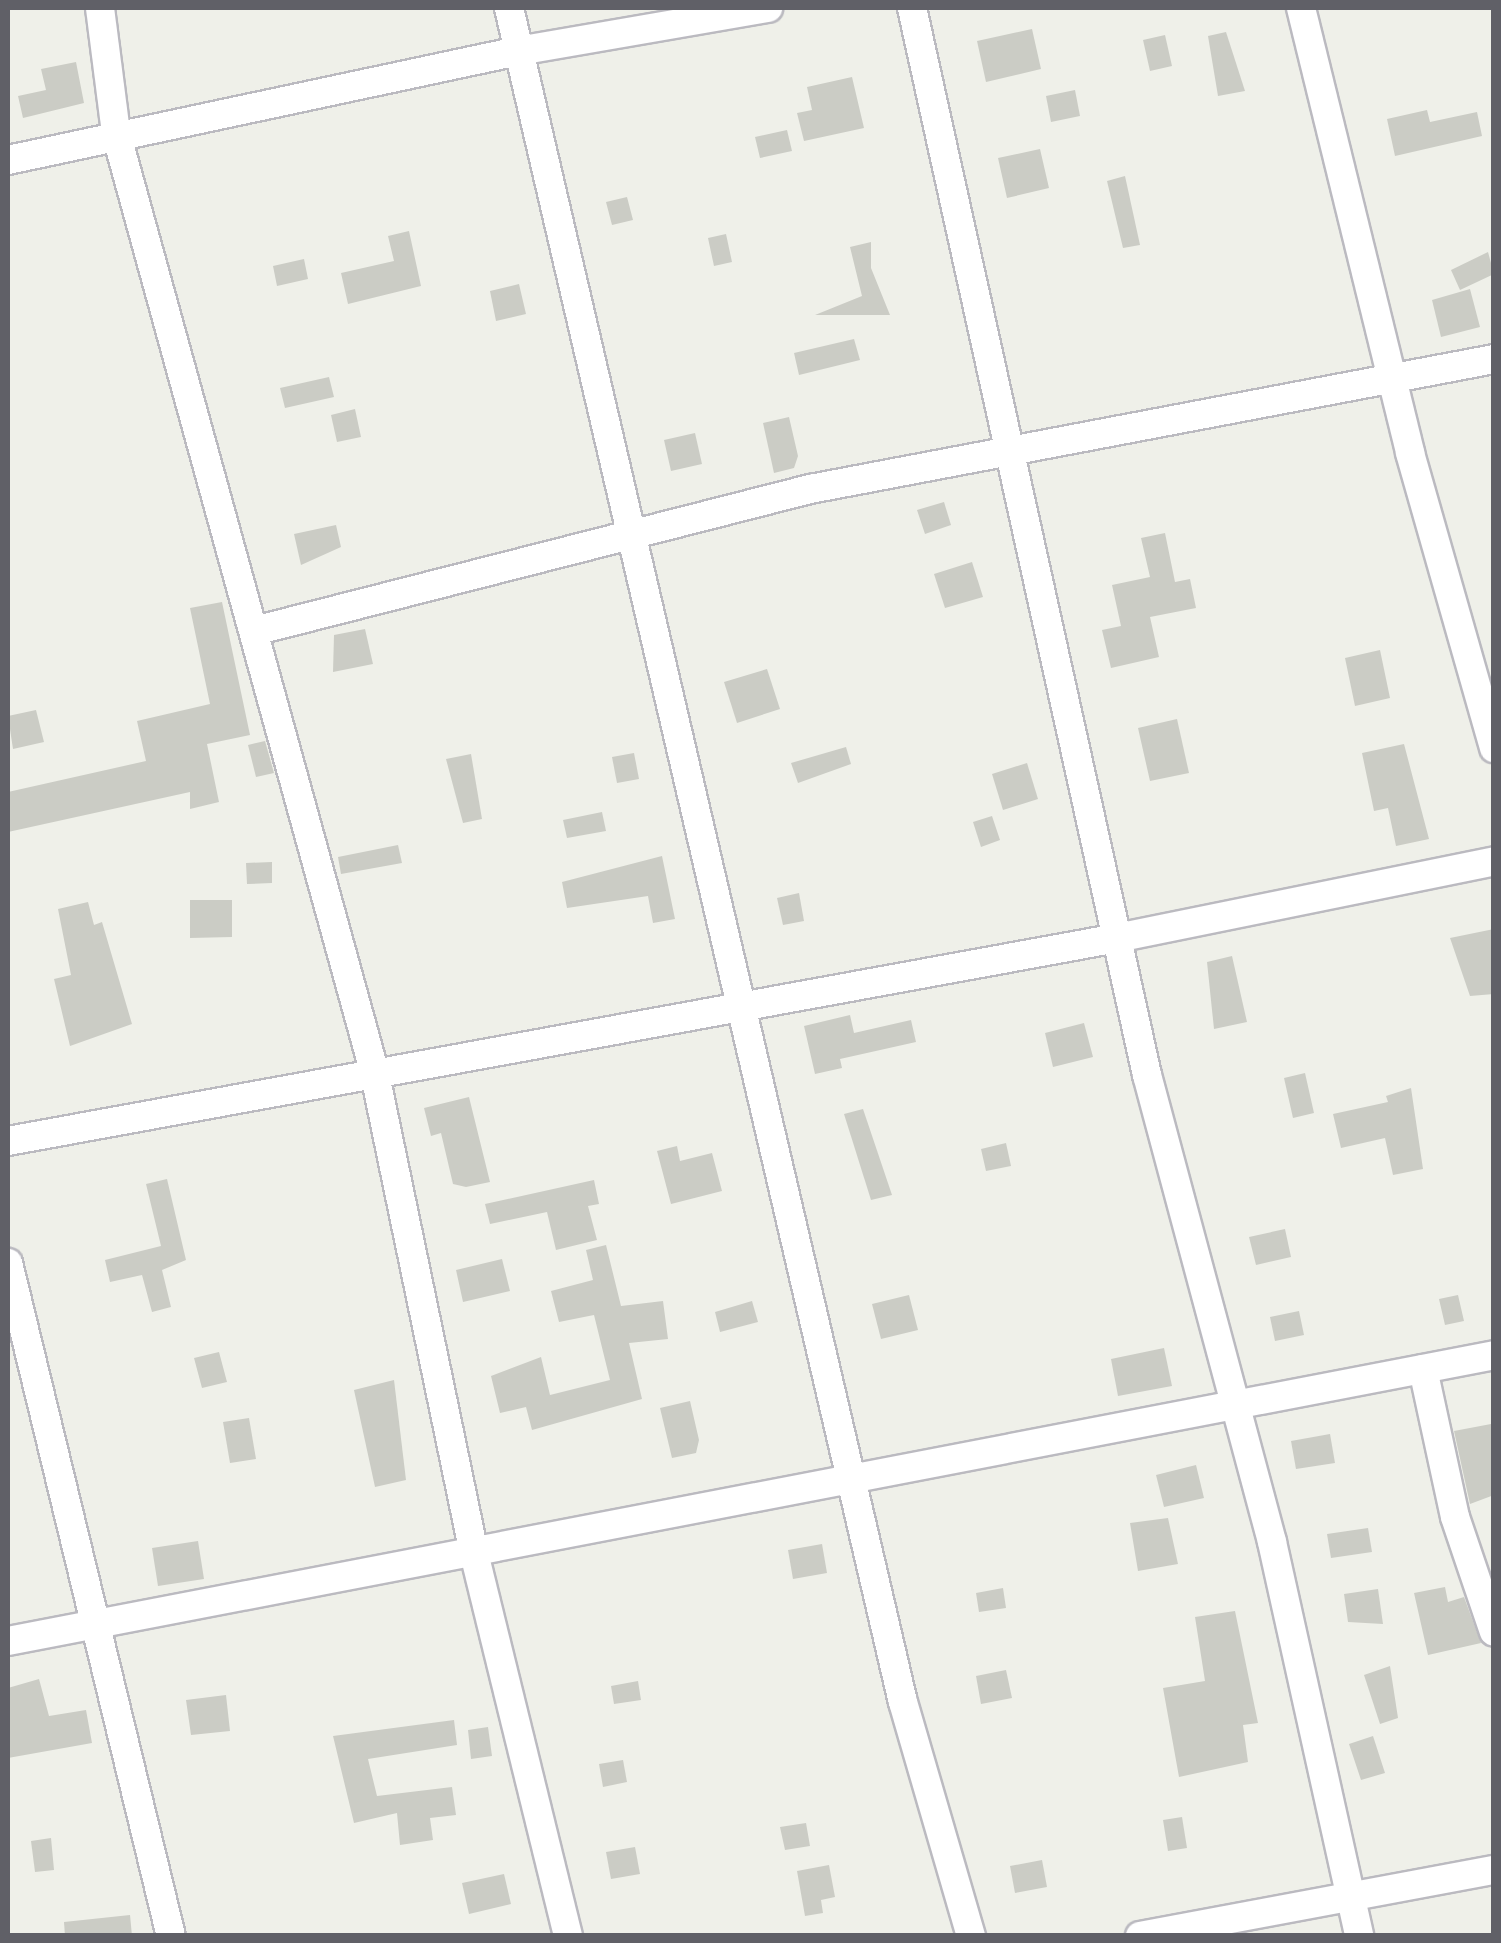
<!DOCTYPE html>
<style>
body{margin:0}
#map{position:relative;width:1501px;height:1943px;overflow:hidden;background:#eff0e9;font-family:"Archivo Narrow",sans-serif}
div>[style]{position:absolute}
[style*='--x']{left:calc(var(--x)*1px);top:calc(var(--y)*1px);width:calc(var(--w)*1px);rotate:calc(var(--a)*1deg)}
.building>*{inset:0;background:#cbccc5}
.roads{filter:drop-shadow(2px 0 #bbbac0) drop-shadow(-2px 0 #bbbac0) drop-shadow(0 2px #bbbac0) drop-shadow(0 -2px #bbbac0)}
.street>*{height:28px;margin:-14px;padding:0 14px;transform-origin:14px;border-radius:14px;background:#fff}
span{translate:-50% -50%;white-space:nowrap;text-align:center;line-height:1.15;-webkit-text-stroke:8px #fff;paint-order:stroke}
.frame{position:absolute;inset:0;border:10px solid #606067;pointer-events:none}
</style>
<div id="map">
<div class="building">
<div style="clip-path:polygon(1032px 29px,1041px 69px,986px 82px,977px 41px)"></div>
<div style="clip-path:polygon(1226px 32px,1245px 91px,1218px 96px,1208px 36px)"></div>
<div style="clip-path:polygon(1165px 35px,1172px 66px,1150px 71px,1143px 40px)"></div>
<div style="clip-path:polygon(76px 62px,84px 103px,23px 118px,18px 96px,46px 90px,41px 69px)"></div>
<div style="clip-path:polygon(852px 77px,864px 128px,804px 141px,797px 113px,812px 110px,807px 87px)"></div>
<div style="clip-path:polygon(1075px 90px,1080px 116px,1051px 122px,1046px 96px)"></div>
<div style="clip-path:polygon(1427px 110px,1430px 122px,1477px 112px,1482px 136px,1395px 156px,1387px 119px)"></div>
<div style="clip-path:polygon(787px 130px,792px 151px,760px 158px,755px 137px)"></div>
<div style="clip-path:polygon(1040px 149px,1049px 188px,1007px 198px,998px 158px)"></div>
<div style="clip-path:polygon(1125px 176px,1140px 245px,1123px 248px,1107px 181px)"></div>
<div style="clip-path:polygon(627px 197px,633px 220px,612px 225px,606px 202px)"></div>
<div style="clip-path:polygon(409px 231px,421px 286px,348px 304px,341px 273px,394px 261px,388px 236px)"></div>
<div style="clip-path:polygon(726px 234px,732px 262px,714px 266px,708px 238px)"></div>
<div style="clip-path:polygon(871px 242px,871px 268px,890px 315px,815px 315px,862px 296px,850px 247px)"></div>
<div style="clip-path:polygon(1488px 252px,1494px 274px,1460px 290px,1451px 270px)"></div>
<div style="clip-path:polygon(304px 259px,308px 279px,277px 286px,273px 266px)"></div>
<div style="clip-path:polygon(519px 284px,526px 314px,496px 321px,490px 291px)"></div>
<div style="clip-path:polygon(1470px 289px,1480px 327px,1441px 337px,1432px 300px)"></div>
<div style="clip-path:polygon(854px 339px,860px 360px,799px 375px,794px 353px)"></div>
<div style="clip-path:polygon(329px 377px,334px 397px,285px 408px,280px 388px)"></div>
<div style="clip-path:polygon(355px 409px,361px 437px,337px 442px,331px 415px)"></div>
<div style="clip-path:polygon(789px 417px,798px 456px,794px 468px,774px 473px,763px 423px)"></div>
<div style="clip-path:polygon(695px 433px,702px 464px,671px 471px,664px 440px)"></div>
<div style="clip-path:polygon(944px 502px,951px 525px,925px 534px,917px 510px)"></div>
<div style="clip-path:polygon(336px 525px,341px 547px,301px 565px,294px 534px)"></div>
<div style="clip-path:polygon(1165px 533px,1175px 582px,1190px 579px,1196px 608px,1150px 617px,1159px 657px,1111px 668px,1102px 630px,1121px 626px,1112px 585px,1150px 577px,1141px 538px)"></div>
<div style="clip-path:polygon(972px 562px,983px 597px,945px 608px,934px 574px)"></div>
<div style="clip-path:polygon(222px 602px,250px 735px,207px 744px,219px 802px,190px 809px,190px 792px,8px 832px,8px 792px,146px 761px,137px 721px,210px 704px,190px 608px)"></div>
<div style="clip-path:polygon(365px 629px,373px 664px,333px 672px,334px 635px)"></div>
<div style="clip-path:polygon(1380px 650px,1390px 698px,1355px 706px,1345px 658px)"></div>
<div style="clip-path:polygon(767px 669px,780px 709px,737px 723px,724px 682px)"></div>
<div style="clip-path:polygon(36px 710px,44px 742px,13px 749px,8px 716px)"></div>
<div style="clip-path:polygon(1177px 719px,1189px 773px,1150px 781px,1138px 728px)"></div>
<div style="clip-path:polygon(265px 741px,274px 773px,256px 777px,248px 745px)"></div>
<div style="clip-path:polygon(1404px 744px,1429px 839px,1396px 846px,1388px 808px,1374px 811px,1362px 753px)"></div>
<div style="clip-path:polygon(846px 747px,851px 764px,798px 783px,791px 763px)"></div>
<div style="clip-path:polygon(634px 753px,639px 779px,617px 783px,612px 757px)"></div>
<div style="clip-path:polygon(471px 754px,482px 819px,463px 823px,446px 759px)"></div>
<div style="clip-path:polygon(1027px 763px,1038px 799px,1003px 810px,992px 774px)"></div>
<div style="clip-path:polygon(602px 812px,606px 831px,567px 838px,563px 820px)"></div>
<div style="clip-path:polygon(992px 816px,1000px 840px,981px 847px,973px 822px)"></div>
<div style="clip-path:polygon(398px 845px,402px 863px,341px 874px,338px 857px)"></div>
<div style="clip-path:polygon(662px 856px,675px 919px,653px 923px,648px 896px,567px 908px,562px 882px)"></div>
<div style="clip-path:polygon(272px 862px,272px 883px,247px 884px,246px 863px)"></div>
<div style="clip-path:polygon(799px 893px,804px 921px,783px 925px,777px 898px)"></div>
<div style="clip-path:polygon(190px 900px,232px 900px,232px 937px,190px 938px)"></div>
<div style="clip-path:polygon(88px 902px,94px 925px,102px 922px,132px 1024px,70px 1046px,54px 979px,71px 975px,58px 909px)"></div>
<div style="clip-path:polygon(1494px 929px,1494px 994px,1470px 996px,1450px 938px)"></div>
<div style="clip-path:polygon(1232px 956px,1247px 1022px,1214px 1029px,1207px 962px)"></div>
<div style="clip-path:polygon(850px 1015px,854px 1033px,911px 1020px,916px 1042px,840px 1059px,842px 1068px,815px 1074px,804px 1026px)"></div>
<div style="clip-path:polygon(1084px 1023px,1093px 1057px,1053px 1067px,1045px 1033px)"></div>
<div style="clip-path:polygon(1305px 1073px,1314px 1113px,1293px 1118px,1284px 1078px)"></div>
<div style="clip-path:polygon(1411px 1088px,1423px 1169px,1393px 1175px,1385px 1138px,1341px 1148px,1333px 1114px,1388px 1102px,1386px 1096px)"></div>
<div style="clip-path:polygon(469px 1097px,490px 1182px,466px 1187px,453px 1184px,441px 1133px,431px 1136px,424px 1108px)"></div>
<div style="clip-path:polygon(863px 1109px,892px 1195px,871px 1200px,844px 1114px)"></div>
<div style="clip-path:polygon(1006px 1143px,1011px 1166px,986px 1171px,981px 1149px)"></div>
<div style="clip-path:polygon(677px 1146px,680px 1161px,712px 1153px,722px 1191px,671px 1204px,657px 1151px)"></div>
<div style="clip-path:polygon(167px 1179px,186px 1260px,162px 1270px,171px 1307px,152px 1312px,142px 1275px,110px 1282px,105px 1260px,161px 1246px,146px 1184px)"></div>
<div style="clip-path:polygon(594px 1180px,599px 1204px,588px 1206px,597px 1240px,556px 1250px,547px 1212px,490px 1224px,485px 1204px)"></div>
<div style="clip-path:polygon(1285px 1229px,1291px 1257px,1256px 1265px,1249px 1237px)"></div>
<div style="clip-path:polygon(606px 1245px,621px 1306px,663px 1301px,668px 1339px,629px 1343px,642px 1399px,532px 1430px,526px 1407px,500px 1413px,491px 1376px,541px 1357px,550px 1395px,610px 1380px,594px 1315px,559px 1322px,551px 1291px,593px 1280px,586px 1250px)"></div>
<div style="clip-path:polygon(502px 1259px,510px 1291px,463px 1302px,456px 1270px)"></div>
<div style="clip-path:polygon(909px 1295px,918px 1330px,881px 1339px,872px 1304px)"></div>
<div style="clip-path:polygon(1458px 1295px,1464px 1321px,1445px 1325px,1439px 1299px)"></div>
<div style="clip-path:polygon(752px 1301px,758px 1322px,720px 1332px,715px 1312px)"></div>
<div style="clip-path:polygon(1299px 1311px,1304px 1335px,1275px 1341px,1270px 1317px)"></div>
<div style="clip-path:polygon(1164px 1348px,1172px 1386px,1118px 1396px,1111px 1359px)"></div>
<div style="clip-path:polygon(219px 1352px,227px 1382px,202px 1388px,194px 1358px)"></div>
<div style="clip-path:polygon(394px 1380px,406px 1480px,375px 1487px,354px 1390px)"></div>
<div style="clip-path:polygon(690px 1401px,699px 1440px,696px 1453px,672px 1458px,660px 1408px)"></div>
<div style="clip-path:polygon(249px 1418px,256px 1459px,230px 1463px,223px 1422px)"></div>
<div style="clip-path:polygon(1491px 1424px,1494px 1495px,1470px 1504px,1454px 1431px)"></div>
<div style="clip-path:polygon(1330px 1434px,1335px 1463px,1296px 1469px,1291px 1441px)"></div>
<div style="clip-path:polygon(1196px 1465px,1204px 1498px,1164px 1507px,1156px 1475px)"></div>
<div style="clip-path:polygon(1168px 1518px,1178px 1564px,1138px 1571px,1130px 1523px)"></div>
<div style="clip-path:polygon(1368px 1528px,1372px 1552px,1331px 1558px,1327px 1534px)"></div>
<div style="clip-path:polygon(198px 1541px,204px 1579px,158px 1586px,152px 1548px)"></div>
<div style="clip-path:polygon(822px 1544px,827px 1573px,793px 1579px,788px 1550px)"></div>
<div style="clip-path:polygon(1445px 1587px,1448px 1602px,1464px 1597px,1481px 1643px,1428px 1655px,1414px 1593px)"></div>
<div style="clip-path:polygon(1003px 1588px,1006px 1608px,979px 1612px,976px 1593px)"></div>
<div style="clip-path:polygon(1378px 1589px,1383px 1624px,1348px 1622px,1344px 1594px)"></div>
<div style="clip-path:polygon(1235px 1611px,1258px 1723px,1243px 1725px,1248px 1762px,1179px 1777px,1163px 1688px,1205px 1681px,1195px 1617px)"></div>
<div style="clip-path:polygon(1390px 1666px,1398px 1718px,1380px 1724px,1364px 1675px)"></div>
<div style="clip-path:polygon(1006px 1670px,1012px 1698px,981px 1704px,976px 1676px)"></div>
<div style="clip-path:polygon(39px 1679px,49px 1716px,86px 1710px,92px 1743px,8px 1758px,8px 1688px)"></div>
<div style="clip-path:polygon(638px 1681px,641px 1700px,614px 1704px,611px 1686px)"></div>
<div style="clip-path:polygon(226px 1695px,230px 1731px,191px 1735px,186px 1700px)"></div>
<div style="clip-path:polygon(454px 1720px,457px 1745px,368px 1759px,377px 1796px,452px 1787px,456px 1815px,430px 1818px,433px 1840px,400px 1845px,397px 1813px,354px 1823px,333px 1736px)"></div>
<div style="clip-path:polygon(488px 1727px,492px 1756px,471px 1759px,468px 1730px)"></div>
<div style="clip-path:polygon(1373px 1736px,1385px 1773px,1361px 1780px,1349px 1744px)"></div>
<div style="clip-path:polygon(623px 1760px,627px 1782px,603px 1787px,599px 1764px)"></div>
<div style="clip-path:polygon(1182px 1817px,1187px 1848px,1168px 1851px,1163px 1820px)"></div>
<div style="clip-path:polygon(806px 1823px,810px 1846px,785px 1850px,780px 1827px)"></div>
<div style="clip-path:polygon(51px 1838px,54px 1870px,35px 1872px,31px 1841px)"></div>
<div style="clip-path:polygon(635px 1847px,640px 1874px,611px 1879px,606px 1852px)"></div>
<div style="clip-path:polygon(1042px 1860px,1047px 1887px,1015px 1893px,1010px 1866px)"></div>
<div style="clip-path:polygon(829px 1865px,835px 1897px,821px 1900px,823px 1913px,805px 1916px,797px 1871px)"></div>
<div style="clip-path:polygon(504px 1874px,511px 1904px,469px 1914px,462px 1883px)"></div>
<div style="clip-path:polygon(130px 1915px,132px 1936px,65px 1936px,64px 1922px)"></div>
</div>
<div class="roads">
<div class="street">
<div style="--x:100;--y:8;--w:126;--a:82.7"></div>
<div style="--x:116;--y:133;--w:972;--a:74.61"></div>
<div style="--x:374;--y:1070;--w:493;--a:78.3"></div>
<div style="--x:474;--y:1553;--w:394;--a:76.2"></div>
<div style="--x:509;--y:8;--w:1739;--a:76.91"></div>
<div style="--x:903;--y:1702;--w:244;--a:73.8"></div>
<div style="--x:912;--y:8;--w:1093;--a:77.58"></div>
<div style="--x:1147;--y:1075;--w:483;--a:75"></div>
<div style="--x:1272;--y:1542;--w:403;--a:77.5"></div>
<div style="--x:1301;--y:8;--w:458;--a:76.2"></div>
<div style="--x:1410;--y:453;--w:307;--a:74.1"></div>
<div style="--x:8;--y:160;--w:522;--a:-12.06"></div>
<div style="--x:518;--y:51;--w:254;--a:-9.8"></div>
<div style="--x:258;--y:630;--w:570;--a:-14.33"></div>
<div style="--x:810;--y:489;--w:696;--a:-10.76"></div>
<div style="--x:8;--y:1141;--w:1127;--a:-10.37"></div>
<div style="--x:1117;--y:938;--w:385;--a:-11.5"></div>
<div style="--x:8;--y:1263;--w:692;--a:76.39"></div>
<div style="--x:1423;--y:1369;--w:151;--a:77.8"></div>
<div style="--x:1455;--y:1517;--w:121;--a:71.3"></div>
<div style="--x:8;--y:1641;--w:1513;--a:-10.89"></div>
<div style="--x:1140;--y:1936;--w:360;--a:-10.6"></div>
</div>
</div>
<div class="frame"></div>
</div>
